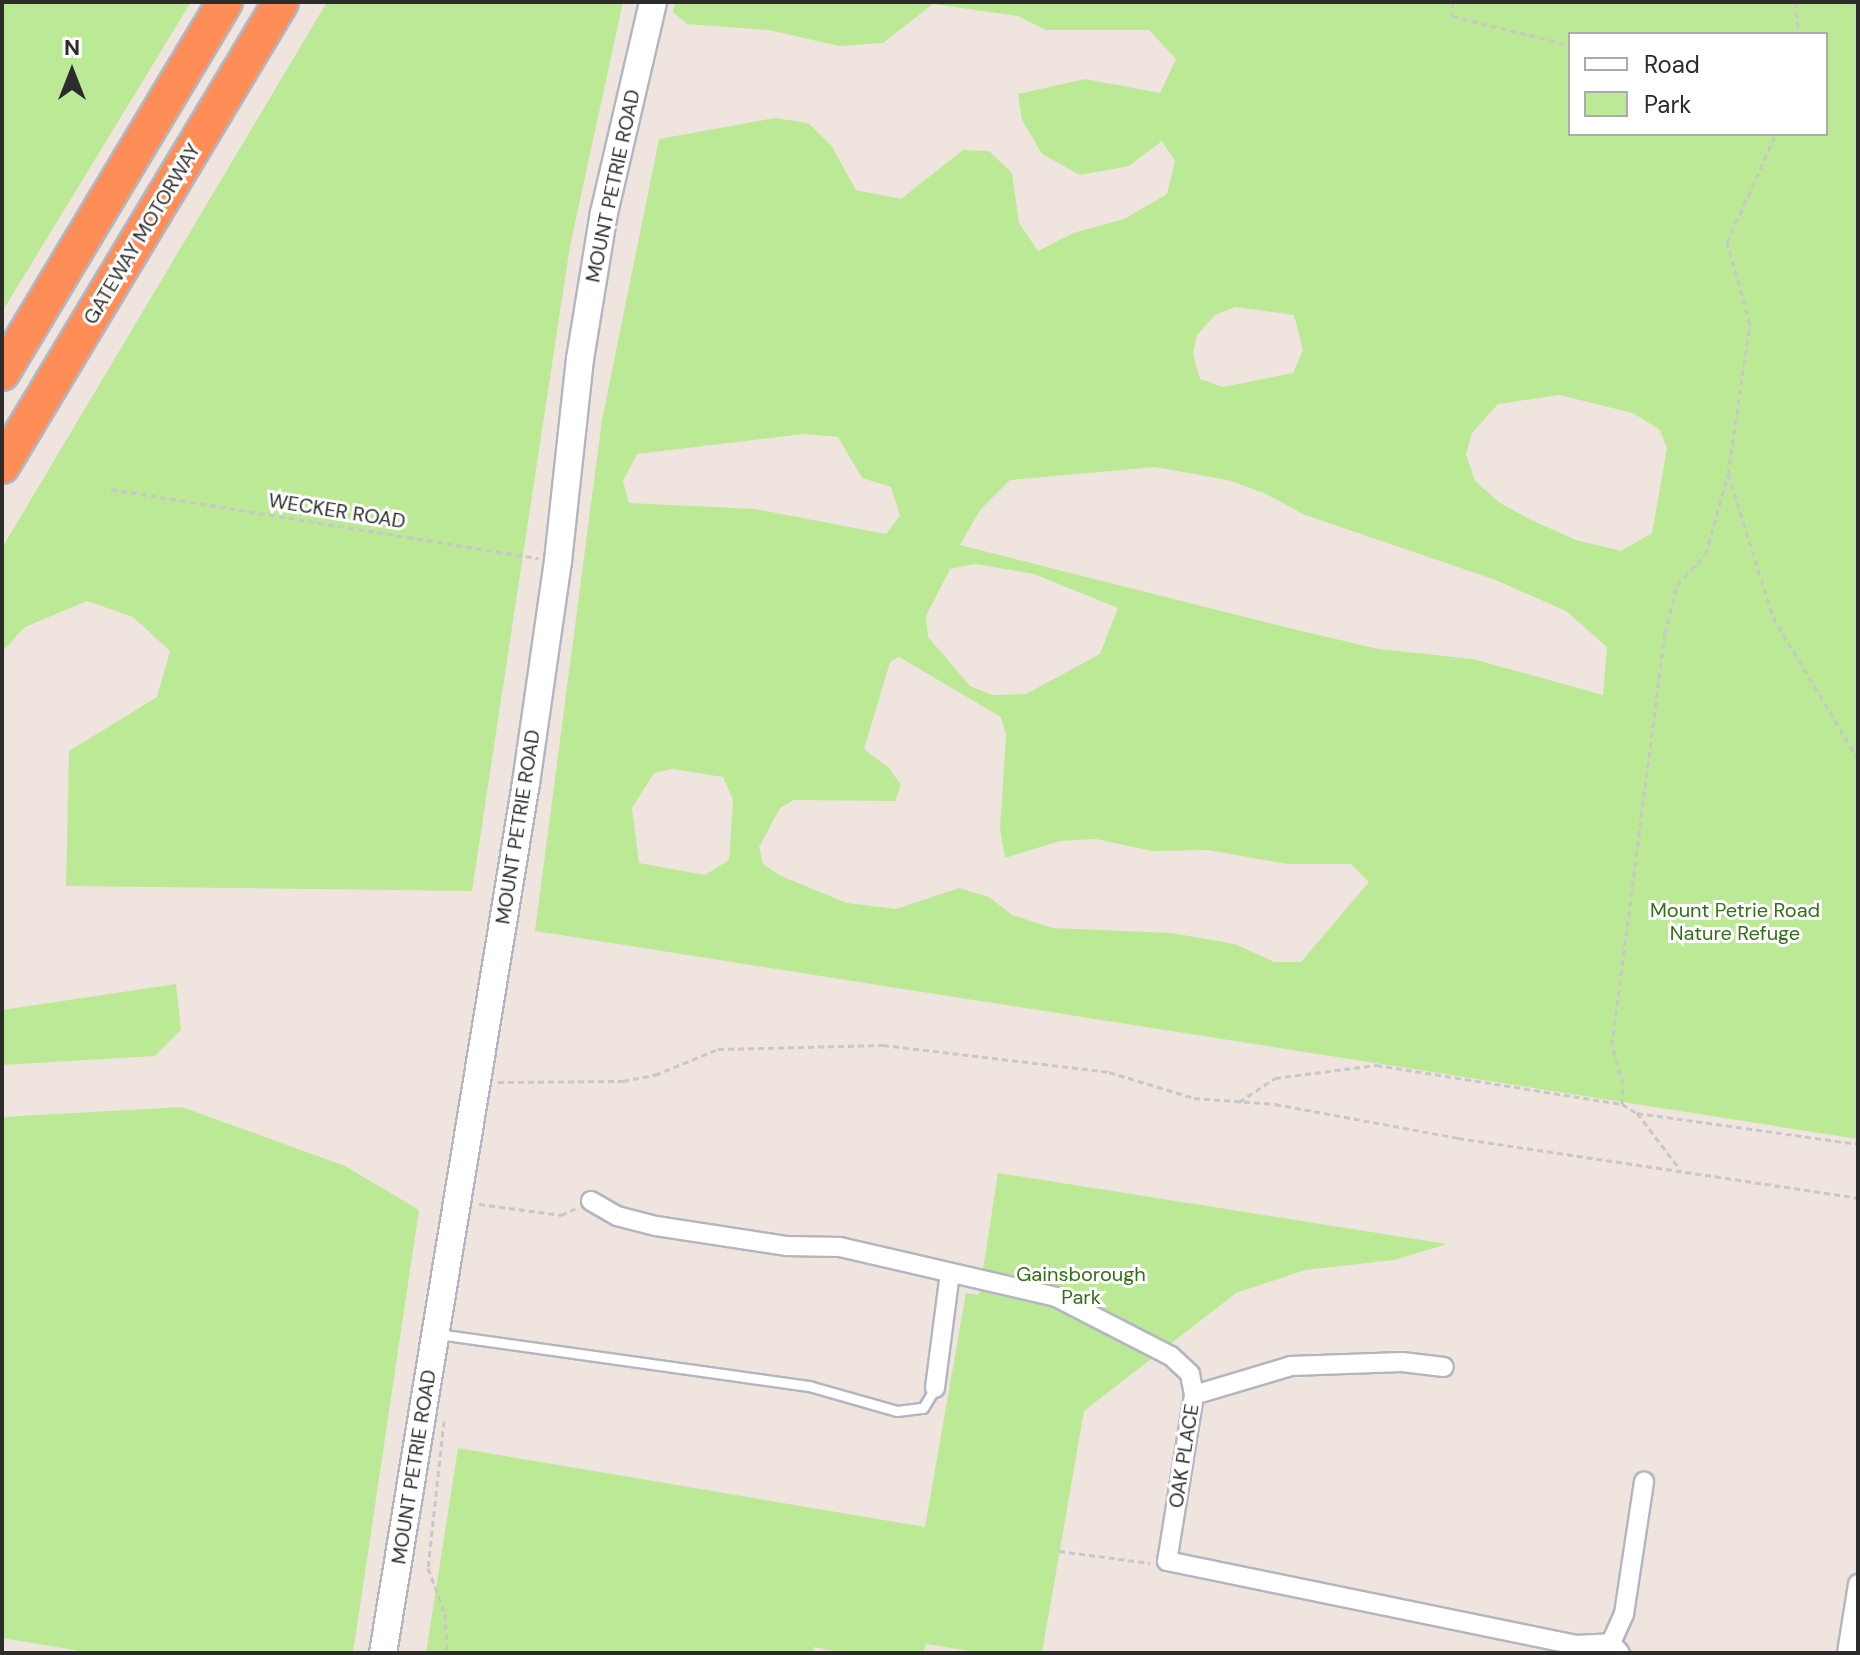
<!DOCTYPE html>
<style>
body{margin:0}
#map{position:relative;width:1860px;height:1655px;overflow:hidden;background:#efe5de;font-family:"DM Sans",sans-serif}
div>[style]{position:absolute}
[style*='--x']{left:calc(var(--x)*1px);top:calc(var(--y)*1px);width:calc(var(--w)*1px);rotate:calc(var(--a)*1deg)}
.green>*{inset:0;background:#bce996}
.path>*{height:3px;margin-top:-1.5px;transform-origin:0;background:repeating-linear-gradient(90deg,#c8c8c8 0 6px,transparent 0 10px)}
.roads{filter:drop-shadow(2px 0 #b2b6c1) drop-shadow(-2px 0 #b2b6c1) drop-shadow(0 2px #b2b6c1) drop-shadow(0 -2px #b2b6c1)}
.lane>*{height:9px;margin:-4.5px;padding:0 4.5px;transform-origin:4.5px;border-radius:4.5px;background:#fff}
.street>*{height:18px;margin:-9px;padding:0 9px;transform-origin:9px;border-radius:9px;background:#fff}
.secondary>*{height:26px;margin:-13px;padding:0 13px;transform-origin:13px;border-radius:13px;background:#fff}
.highway>*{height:34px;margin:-17px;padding:0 17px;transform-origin:17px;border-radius:17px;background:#ff8d58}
span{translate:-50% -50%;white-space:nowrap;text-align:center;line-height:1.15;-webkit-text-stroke:6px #fff;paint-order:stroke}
.street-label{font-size:20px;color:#2c2c2c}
.park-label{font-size:20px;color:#327015}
.frame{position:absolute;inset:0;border:4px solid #2c2c2c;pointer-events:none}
.legend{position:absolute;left:1568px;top:32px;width:260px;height:104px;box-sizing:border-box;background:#fff;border:2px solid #ababab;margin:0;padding:10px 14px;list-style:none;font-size:24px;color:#2c2c2c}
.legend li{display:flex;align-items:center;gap:16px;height:40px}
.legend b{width:40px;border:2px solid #ababab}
.north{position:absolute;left:32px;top:32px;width:80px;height:80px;-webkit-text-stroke:6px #fff;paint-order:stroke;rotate:0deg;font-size:22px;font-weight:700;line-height:32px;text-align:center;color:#2c2c2c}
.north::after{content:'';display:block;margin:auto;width:28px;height:36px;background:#2c2c2c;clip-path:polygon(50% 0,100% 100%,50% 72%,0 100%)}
</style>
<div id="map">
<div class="green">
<div style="clip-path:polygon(2px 2px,191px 2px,2px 312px)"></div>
<div style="clip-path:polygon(327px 2px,623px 2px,570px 246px,472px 891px,66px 886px,69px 751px,157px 697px,170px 651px,133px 617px,87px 601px,25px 627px,2px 652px,2px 548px)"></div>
<div style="clip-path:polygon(evenodd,675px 2px,1858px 2px,1858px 1139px,535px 931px,602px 420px,659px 139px,775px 118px,808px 123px,831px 145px,856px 190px,901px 199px,963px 150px,989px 151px,1012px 173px,1019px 223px,1038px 251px,1073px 233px,1124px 219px,1167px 194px,1175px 161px,1162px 141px,1129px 166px,1080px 175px,1042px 154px,1022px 120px,1018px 94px,1085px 79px,1160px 93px,1176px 59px,1149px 30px,1046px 30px,1018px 16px,933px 4px,883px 43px,839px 46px,769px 30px,687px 24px,673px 12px,675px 2px,1570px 34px,1826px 34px,1826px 134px,1570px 134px,1570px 34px,675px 2px,1235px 307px,1294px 315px,1303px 350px,1293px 373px,1223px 387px,1200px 379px,1193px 354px,1197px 335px,1215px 315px,1235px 307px,675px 2px,1559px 395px,1633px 413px,1660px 430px,1667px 448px,1652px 533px,1621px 551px,1576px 540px,1529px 519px,1500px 503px,1475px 481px,1466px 454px,1472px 433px,1498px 404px,1559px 395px,675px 2px,804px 434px,838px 437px,862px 478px,891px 487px,900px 516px,886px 534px,755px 509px,629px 503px,623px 481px,637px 454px,804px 434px,675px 2px,1155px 467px,1228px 480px,1264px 493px,1305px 515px,1493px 579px,1566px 611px,1607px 647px,1603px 695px,1473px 659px,1378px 649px,1293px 629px,960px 545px,980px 510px,1010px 480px,1155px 467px,675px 2px,975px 564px,1034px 574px,1118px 608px,1100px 654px,1026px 694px,992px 695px,970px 686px,928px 637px,926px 616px,950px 569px,975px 564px,675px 2px,899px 657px,1001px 717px,1006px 735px,1000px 829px,1005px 858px,1060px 841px,1096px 839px,1152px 851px,1207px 850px,1288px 864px,1351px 864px,1369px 882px,1301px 962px,1274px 962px,1235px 944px,1171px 933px,1053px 928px,1012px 915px,989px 897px,959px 888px,896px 909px,847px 903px,781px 876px,763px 864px,759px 847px,780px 808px,794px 800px,895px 801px,901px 785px,889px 768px,864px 749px,890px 662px,899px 657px,675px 2px,672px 769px,723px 777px,733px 800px,729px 860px,705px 875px,639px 863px,632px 808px,654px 773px,672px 769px)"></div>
<div style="clip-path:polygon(176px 984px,181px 1030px,155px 1056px,2px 1065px,2px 1010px)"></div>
<div style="clip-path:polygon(182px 1107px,345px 1166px,419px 1210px,353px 1653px,92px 1653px,2px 1638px,2px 1117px)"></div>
<div style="clip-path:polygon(998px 1173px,1447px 1244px,1394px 1260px,1305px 1270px,1236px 1293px,1084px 1411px,1042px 1653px,983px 1653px,926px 1644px,923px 1653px,843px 1653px,814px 1647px,813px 1653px,426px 1653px,458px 1448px,925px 1527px,966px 1293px,979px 1295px)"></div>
</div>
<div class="path">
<div style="--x:1453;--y:2;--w:14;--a:94"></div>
<div style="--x:1452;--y:16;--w:122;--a:13.8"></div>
<div style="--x:1795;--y:2;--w:32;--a:83"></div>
<div style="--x:1844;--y:2;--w:14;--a:4"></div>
<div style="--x:1728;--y:474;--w:150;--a:72.5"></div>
<div style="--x:1773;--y:617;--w:165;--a:59.1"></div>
<div style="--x:111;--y:489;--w:433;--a:9.2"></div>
<div style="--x:498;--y:1082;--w:125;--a:-0.5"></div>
<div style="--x:623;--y:1081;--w:33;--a:-11"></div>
<div style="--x:655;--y:1075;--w:68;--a:-22.4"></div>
<div style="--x:718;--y:1049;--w:165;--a:-1.4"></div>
<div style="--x:883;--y:1045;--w:228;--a:6.8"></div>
<div style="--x:1109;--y:1072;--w:89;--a:17"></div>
<div style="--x:1194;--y:1098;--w:81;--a:4.2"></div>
<div style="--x:1275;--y:1104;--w:186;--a:10.5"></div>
<div style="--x:1458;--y:1138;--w:404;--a:8.5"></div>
<div style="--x:1239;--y:1102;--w:43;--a:-33.7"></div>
<div style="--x:1275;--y:1078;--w:102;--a:-7.3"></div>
<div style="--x:1376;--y:1065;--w:249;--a:9"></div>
<div style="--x:1622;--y:1104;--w:20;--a:-87"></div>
<div style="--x:1623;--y:1084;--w:41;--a:-105.8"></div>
<div style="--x:1612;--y:1045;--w:415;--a:-82.7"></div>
<div style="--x:1665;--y:633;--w:49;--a:-76"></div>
<div style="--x:1677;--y:585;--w:42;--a:-46.9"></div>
<div style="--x:1706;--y:554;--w:83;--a:-74.6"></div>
<div style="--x:1728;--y:474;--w:152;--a:-81.7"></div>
<div style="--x:1750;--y:324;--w:85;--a:-105.7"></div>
<div style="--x:1727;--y:242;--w:119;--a:-65.6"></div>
<div style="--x:1622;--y:1104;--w:17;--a:31"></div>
<div style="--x:1637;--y:1113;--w:69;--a:52.6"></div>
<div style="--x:1637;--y:1113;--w:223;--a:8"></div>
<div style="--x:479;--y:1204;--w:83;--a:7.6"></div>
<div style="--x:561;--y:1215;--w:17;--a:-24"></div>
<div style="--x:444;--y:1421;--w:148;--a:96.2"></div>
<div style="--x:428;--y:1568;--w:49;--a:69.7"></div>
<div style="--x:445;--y:1614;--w:39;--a:87"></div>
<div style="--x:1059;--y:1551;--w:92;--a:7.5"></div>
</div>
<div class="roads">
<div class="lane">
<div style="--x:438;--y:1334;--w:375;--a:8"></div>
<div style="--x:809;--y:1386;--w:91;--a:15.9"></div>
<div style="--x:897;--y:1411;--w:26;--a:-7"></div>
<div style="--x:923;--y:1408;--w:23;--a:-59"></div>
</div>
<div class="street">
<div style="--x:591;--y:1201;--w:30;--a:30"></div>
<div style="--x:617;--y:1216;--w:40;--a:14.4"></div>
<div style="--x:656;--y:1226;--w:133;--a:8.7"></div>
<div style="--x:787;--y:1246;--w:53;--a:1.1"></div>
<div style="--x:840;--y:1247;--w:222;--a:13"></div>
<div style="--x:1056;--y:1297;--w:129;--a:27.2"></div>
<div style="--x:1171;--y:1356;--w:26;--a:43"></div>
<div style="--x:1190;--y:1374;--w:21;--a:79"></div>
<div style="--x:1194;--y:1395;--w:168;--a:99.2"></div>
<div style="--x:1167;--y:1561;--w:417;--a:11.6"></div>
<div style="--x:1575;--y:1645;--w:36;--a:-3"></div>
<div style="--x:1611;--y:1643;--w:13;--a:48"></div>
<div style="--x:935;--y:1388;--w:116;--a:-82.6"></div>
<div style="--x:1194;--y:1395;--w:101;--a:-16.6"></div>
<div style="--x:1291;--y:1366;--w:111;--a:-2.1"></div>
<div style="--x:1402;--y:1362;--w:42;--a:6.8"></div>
<div style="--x:1611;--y:1643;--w:32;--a:-66"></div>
<div style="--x:1624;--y:1614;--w:134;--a:-81.4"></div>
<div style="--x:1847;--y:1653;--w:70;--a:-80.9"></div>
</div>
<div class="secondary">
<div style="--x:383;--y:1653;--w:882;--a:-80.67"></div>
<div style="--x:526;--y:783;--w:224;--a:-81.8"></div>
<div style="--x:558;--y:561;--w:203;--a:-83.8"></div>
<div style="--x:580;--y:359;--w:148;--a:-80.7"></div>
<div style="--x:604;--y:213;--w:217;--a:-76.9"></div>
</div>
<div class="highway">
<div style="--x:2;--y:373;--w:433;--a:-59"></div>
<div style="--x:2;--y:466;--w:541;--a:-58.98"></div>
</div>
</div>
<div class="street-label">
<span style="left:613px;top:186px;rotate:-78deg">MOUNT PETRIE ROAD</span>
<span style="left:142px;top:234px;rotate:-59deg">GATEWAY MOTORWAY</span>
<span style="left:337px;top:511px;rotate:9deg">WECKER ROAD</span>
<span style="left:518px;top:827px;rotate:-81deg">MOUNT PETRIE ROAD</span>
<span style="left:1184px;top:1456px;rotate:-81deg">OAK PLACE</span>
<span style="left:414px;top:1467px;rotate:-81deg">MOUNT PETRIE ROAD</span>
</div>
<div class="park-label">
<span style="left:1735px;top:922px">Mount Petrie Road<br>Nature Refuge</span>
<span style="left:1081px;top:1286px">Gainsborough<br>Park</span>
</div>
<div class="frame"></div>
<ul class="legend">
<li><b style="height:10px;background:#fff"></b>Road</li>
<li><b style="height:22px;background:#bce996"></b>Park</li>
</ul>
<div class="north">N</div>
</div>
